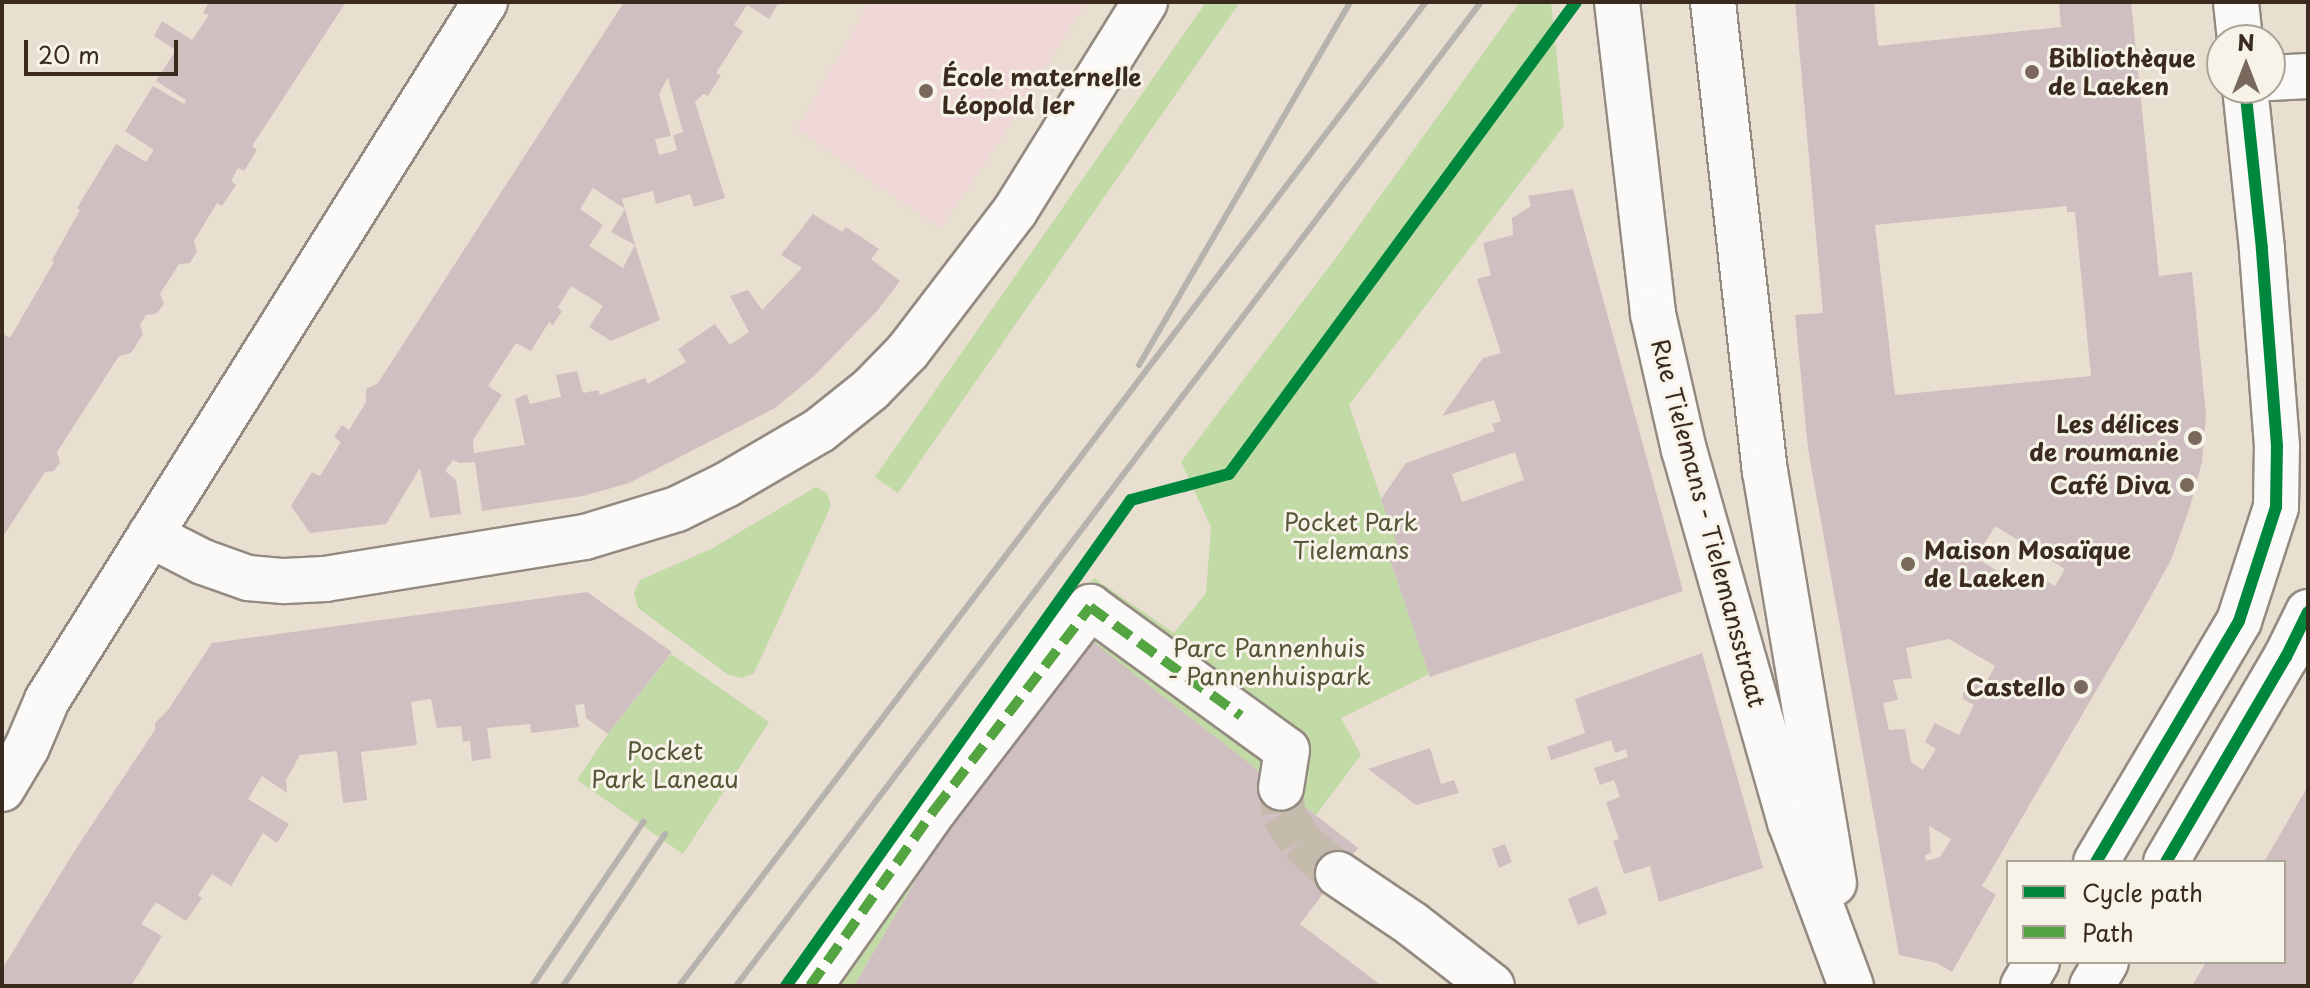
<!DOCTYPE html>
<meta charset="utf-8">
<style>
body{margin:0}
#map{position:relative;width:2310px;height:988px;overflow:hidden;background:#e8dfd0;font-family:"Playpen Sans",sans-serif}
div>[style]{position:absolute}
[style*='--x']{left:calc(var(--x)*1px);top:calc(var(--y)*1px);width:calc(var(--w)*1px);rotate:calc(var(--a)*1deg)}
.built>*{inset:0;background:#efd6d7}
.green>*{inset:0;background:#c2daa6}
.building>*{inset:0;background:#cfbfc0}
.minor-tunnel>*{height:44px;margin-top:-22px;transform-origin:0;background:repeating-linear-gradient(90deg,#c5bbac 0 44px,transparent 0 66px)}
.roads{filter:drop-shadow(2px 0 #938b81) drop-shadow(-2px 0 #938b81) drop-shadow(0 2px #938b81) drop-shadow(0 -2px #938b81)}
.minor>*{height:44px;margin:-22px;padding:0 22px;transform-origin:22px;border-radius:22px;background:#fcfaf8}
.major>*{height:44px;margin:-22px;padding:0 22px;transform-origin:22px;border-radius:22px;background:#fcfaf8}
.rail>*{height:6px;margin:-3px;padding:0 3px;transform-origin:3px;border-radius:3px;background:#b6b3af}
.quiet>*{height:10px;margin-top:-5px;transform-origin:0;background:repeating-linear-gradient(90deg,#54a441 0 20px,transparent 0 30px)}
.cycleway>*{height:12px;margin:-6px;padding:0 6px;transform-origin:6px;border-radius:6px;background:#00873e}
.dots>*{width:22px;height:22px;translate:-50% -50%;box-sizing:border-box;border:4px solid #f7f3e8;border-radius:50%}
span{translate:-50% -50%;white-space:nowrap;text-align:center;line-height:1.15;-webkit-text-stroke:6px #f7f3e8;paint-order:stroke}
.poi-label{font-size:24px;color:#3b2a1e;font-weight:700}
.left{translate:0 -50%;text-align:left}
.right{translate:-100% -50%;text-align:right}
.park-label{font-size:24px;color:#555538}
.street-label{font-size:24px;color:#3b2a1e}
.frame{position:absolute;inset:0;border:4px solid #3b2a1e;pointer-events:none}
.legend{position:absolute;left:2006px;top:860px;width:280px;height:104px;box-sizing:border-box;background:#f7f3e8;border:2px solid #aca397;margin:0;padding:10px 14px;list-style:none;font-size:24px;color:#3b2a1e}
.legend li{display:flex;align-items:center;gap:16px;height:40px}
.legend b{width:40px;border:2px solid #aca397}
.north{position:absolute;left:2206px;top:24px;width:80px;height:80px;box-sizing:border-box;background:#f7f3e8;border:2px solid #aca397;border-radius:50%;rotate:0deg;font-size:22px;font-weight:700;line-height:32px;text-align:center;color:#3b2a1e}
.north::after{content:'';display:block;margin:auto;width:28px;height:36px;background:#78695c;clip-path:polygon(50% 0,100% 100%,50% 72%,0 100%)}
.scale{position:absolute;left:24px;top:40px;width:154px;height:36px;box-sizing:border-box;border:4px solid #3b2a1e;border-top:0;padding-left:10px;font-size:24px;line-height:28px;white-space:nowrap;color:#3b2a1e;-webkit-text-stroke:6px #f7f3e8;paint-order:stroke}
</style>
<div id="map">
<div class="built">
<div style="clip-path:polygon(870px 2px,1086px 2px,1001px 139px,940px 228px,797px 129px)"></div>
</div>
<div class="green">
<div style="clip-path:polygon(1206px 2px,1240px 2px,898px 493px,875px 477px)"></div>
<div style="clip-path:polygon(1520px 2px,1551px 2px,1564px 126px,1349px 405px,1401px 556px,1390px 560px,1429px 674px,1341px 718px,1361px 755px,1316px 815px,1088px 639px,954px 814px,854px 986px,784px 986px,1094px 578px,1174px 633px,1206px 593px,1211px 527px,1181px 462px,1335px 259px)"></div>
<div style="clip-path:polygon(816px 487px,827px 493px,831px 506px,754px 673px,742px 678px,727px 674px,638px 608px,634px 593px,640px 580px,711px 549px)"></div>
<div style="clip-path:polygon(671px 654px,769px 722px,683px 854px,577px 780px,608px 734px)"></div>
</div>
<div class="building">
<div style="clip-path:polygon(209px 2px,346px 2px,252px 146px,257px 150px,244px 171px,238px 168px,231px 181px,236px 185px,222px 206px,217px 203px,194px 241px,197px 251px,190px 263px,179px 264px,160px 294px,164px 304px,156px 314px,146px 315px,140px 325px,143px 334px,131px 353px,119px 356px,57px 452px,60px 462px,54px 471px,45px 472px,2px 538px,2px 333px,10px 338px,54px 262px,52px 260px,80px 210px,77px 208px,116px 144px,146px 162px,154px 150px,125px 131px,153px 86px,184px 104px,186px 100px,156px 81px,176px 50px,154px 36px,162px 21px,192px 40px,209px 15px,203px 13px)"></div>
<div style="clip-path:polygon(evenodd,624px 2px,779px 2px,769px 19px,747px 5px,734px 25px,743px 31px,716px 73px,721px 75px,708px 96px,703px 94px,695px 102px,725px 198px,694px 207px,690px 194px,656px 204px,653px 191px,622px 199px,625px 209px,635px 245px,611px 232px,625px 209px,593px 188px,580px 209px,603px 225px,589px 246px,623px 268px,635px 245px,660px 320px,611px 341px,589px 327px,603px 306px,571px 286px,558px 307px,562px 311px,553px 325px,549px 322px,531px 351px,516px 343px,488px 386px,502px 395px,473px 440px,474px 453px,525px 445px,515px 399px,527px 394px,530px 404px,561px 397px,556px 375px,577px 371px,583px 393px,598px 390px,600px 395px,645px 378px,648px 384px,686px 362px,678px 349px,715px 324px,730px 345px,749px 332px,730px 296px,748px 290px,762px 310px,802px 268px,781px 255px,813px 214px,842px 232px,846px 227px,879px 249px,871px 259px,900px 281px,877px 311px,814px 376px,775px 408px,629px 483px,583px 496px,482px 511px,475px 462px,459px 463px,453px 460px,445px 471px,456px 480px,461px 514px,430px 518px,420px 468px,386px 524px,310px 533px,291px 506px,312px 472px,320px 476px,341px 442px,334px 437px,342px 425px,349px 430px,366px 402px,366px 389px,378px 383px,624px 2px,668px 77px,683px 132px,673px 135px,677px 150px,659px 155px,655px 139px,671px 136px,659px 94px,668px 77px)"></div>
<div style="clip-path:polygon(evenodd,1795px 2px,1874px 2px,1878px 46px,2061px 27px,2059px 2px,2131px 2px,2159px 276px,2192px 272px,2206px 415px,2202px 462px,2190px 507px,2171px 560px,2141px 614px,1982px 886px,1996px 895px,1952px 972px,1937px 963px,1899px 955px,1808px 449px,1795px 315px,1823px 313px,1795px 2px,2067px 206px,2067px 212px,2075px 212px,2091px 376px,1895px 395px,1875px 225px,2067px 206px,1795px 2px,1995px 526px,2065px 569px,2055px 586px,2040px 577px,2031px 591px,1976px 558px,1995px 526px,1795px 2px,1949px 639px,1995px 666px,1985px 685px,1975px 679px,1963px 693px,1963px 699px,1974px 705px,1959px 735px,1935px 723px,1925px 742px,1936px 749px,1923px 770px,1911px 762px,1905px 729px,1889px 730px,1883px 703px,1898px 700px,1893px 680px,1912px 678px,1906px 648px,1949px 639px,1795px 2px,1929px 826px,1951px 839px,1940px 857px,1926px 861px,1925px 855px,1931px 853px,1929px 826px)"></div>
<div style="clip-path:polygon(evenodd,1573px 189px,1683px 591px,1430px 677px,1390px 560px,1401px 556px,1381px 499px,1406px 463px,1495px 431px,1492px 424px,1501px 421px,1494px 400px,1442px 416px,1483px 358px,1501px 353px,1477px 279px,1491px 275px,1483px 243px,1513px 235px,1512px 218px,1531px 206px,1528px 196px,1573px 189px,1515px 452px,1524px 480px,1462px 502px,1452px 474px,1515px 452px)"></div>
<div style="clip-path:polygon(587px 592px,672px 652px,608px 734px,586px 718px,584px 704px,575px 705px,579px 727px,531px 733px,530px 724px,487px 728px,491px 758px,472px 761px,470px 741px,463px 742px,461px 726px,437px 728px,431px 699px,411px 702px,417px 745px,361px 752px,367px 800px,343px 803px,337px 751px,300px 755px,286px 780px,287px 793px,262px 776px,248px 799px,289px 824px,277px 843px,263px 833px,231px 886px,212px 874px,198px 895px,202px 898px,186px 921px,156px 902px,141px 924px,162px 936px,131px 986px,2px 986px,2px 969px,77px 847px,155px 730px,155px 723px,168px 710px,212px 643px)"></div>
<div style="clip-path:polygon(1088px 638px,1358px 848px,1300px 924px,1382px 986px,854px 986px,954px 814px)"></div>
<div style="clip-path:polygon(1702px 653px,1763px 868px,1659px 902px,1650px 866px,1624px 874px,1613px 841px,1619px 839px,1606px 802px,1620px 797px,1614px 780px,1600px 785px,1594px 768px,1628px 757px,1626px 749px,1615px 753px,1611px 740px,1551px 760px,1547px 747px,1585px 733px,1575px 699px)"></div>
<div style="clip-path:polygon(1430px 748px,1441px 784px,1454px 780px,1459px 793px,1416px 805px,1368px 769px)"></div>
<div style="clip-path:polygon(2308px 786px,2308px 986px,2192px 986px,2206px 962px,2284px 962px,2284px 862px,2264px 862px)"></div>
<div style="clip-path:polygon(1505px 844px,1512px 862px,1499px 868px,1492px 849px)"></div>
<div style="clip-path:polygon(1597px 886px,1607px 914px,1578px 925px,1568px 899px)"></div>
</div>
<div class="minor-tunnel">
<div style="--x:1281;--y:788;--w:25;--a:85"></div>
<div style="--x:1283;--y:813;--w:33;--a:59"></div>
<div style="--x:1300;--y:841;--w:50;--a:41"></div>
</div>
<div class="roads">
<div class="minor">
<div style="--x:1617;--y:2;--w:314;--a:83.4"></div>
<div style="--x:1653;--y:314;--w:139;--a:77.2"></div>
<div style="--x:1684;--y:450;--w:387;--a:74.1"></div>
<div style="--x:1790;--y:822;--w:175;--a:69.6"></div>
<div style="--x:1713;--y:2;--w:472;--a:83.7"></div>
<div style="--x:1765;--y:471;--w:418;--a:80.5"></div>
<div style="--x:2270;--y:78;--w:38;--a:-3"></div>
<div style="--x:150;--y:535;--w:59;--a:27"></div>
<div style="--x:203;--y:562;--w:48;--a:19.6"></div>
<div style="--x:248;--y:578;--w:36;--a:5"></div>
<div style="--x:284;--y:581;--w:41;--a:-2.8"></div>
<div style="--x:325;--y:579;--w:263;--a:-9.2"></div>
<div style="--x:585;--y:537;--w:96;--a:-16.9"></div>
<div style="--x:677;--y:509;--w:55;--a:-26.1"></div>
<div style="--x:726;--y:485;--w:109;--a:-30.3"></div>
<div style="--x:820;--y:430;--w:65;--a:-38.8"></div>
<div style="--x:871;--y:389;--w:53;--a:-45.8"></div>
<div style="--x:908;--y:351;--w:176;--a:-52.6"></div>
<div style="--x:1015;--y:211;--w:246;--a:-58.1"></div>
<div style="--x:2;--y:789;--w:49;--a:-59.2"></div>
<div style="--x:27;--y:747;--w:51;--a:-66.9"></div>
<div style="--x:47;--y:700;--w:824;--a:-57.89"></div>
<div style="--x:1338;--y:874;--w:89;--a:34"></div>
<div style="--x:1412;--y:924;--w:101;--a:37.8"></div>
<div style="--x:810;--y:986;--w:217;--a:-54.8"></div>
<div style="--x:935;--y:809;--w:255;--a:-52.5"></div>
<div style="--x:1090;--y:607;--w:243;--a:36"></div>
<div style="--x:1287;--y:750;--w:38;--a:99"></div>
</div>
<div class="major">
<div style="--x:2236;--y:2;--w:38;--a:84"></div>
<div style="--x:2096;--y:862;--w:280;--a:-59.3"></div>
<div style="--x:2239;--y:621;--w:120;--a:-72"></div>
<div style="--x:2276;--y:507;--w:61;--a:-89.1"></div>
<div style="--x:2277;--y:446;--w:198;--a:-94.4"></div>
<div style="--x:2262;--y:249;--w:162;--a:-96"></div>
<div style="--x:2166;--y:862;--w:238;--a:-59.7"></div>
<div style="--x:2286;--y:657;--w:50;--a:-63.9"></div>
<div style="--x:2023;--y:986;--w:28;--a:-60"></div>
<div style="--x:2092;--y:986;--w:28;--a:-60"></div>
</div>
</div>
<div class="rail">
<div style="--x:1139;--y:365;--w:420;--a:-59.8"></div>
<div style="--x:532;--y:986;--w:199;--a:-55.8"></div>
<div style="--x:563;--y:986;--w:183;--a:-56.1"></div>
<div style="--x:679;--y:986;--w:1235;--a:-52.8"></div>
<div style="--x:736;--y:986;--w:1234;--a:-52.87"></div>
</div>
<div class="quiet">
<div style="--x:810;--y:986;--w:217;--a:-54.8"></div>
<div style="--x:935;--y:809;--w:255;--a:-52.5"></div>
<div style="--x:1090;--y:607;--w:186;--a:35.8"></div>
</div>
<div class="cycleway">
<div style="--x:2096;--y:862;--w:280;--a:-59.3"></div>
<div style="--x:2239;--y:621;--w:120;--a:-72"></div>
<div style="--x:2276;--y:507;--w:61;--a:-89.1"></div>
<div style="--x:2277;--y:446;--w:198;--a:-94.4"></div>
<div style="--x:2262;--y:249;--w:162;--a:-96"></div>
<div style="--x:2166;--y:862;--w:238;--a:-59.7"></div>
<div style="--x:2286;--y:657;--w:50;--a:-63.9"></div>
<div style="--x:786;--y:986;--w:596;--a:-54.63"></div>
<div style="--x:1131;--y:500;--w:101;--a:-14.9"></div>
<div style="--x:1229;--y:474;--w:586;--a:-53.68"></div>
</div>
<div class="dots">
<div style="left:2032px;top:72px;background:#78695c"></div>
<div style="left:926px;top:91px;background:#78695c"></div>
<div style="left:2195px;top:438px;background:#78695c"></div>
<div style="left:2187px;top:485px;background:#78695c"></div>
<div style="left:1908px;top:564px;background:#78695c"></div>
<div style="left:2081px;top:687px;background:#78695c"></div>
</div>
<div class="poi-label">
<span class="left" style="left:2048px;top:72px">Bibliothèque<br>de Laeken</span>
<span class="left" style="left:942px;top:91px">École maternelle<br>Léopold Ier</span>
<span class="right" style="left:2179px;top:438px">Les délices<br>de roumanie</span>
<span class="right" style="left:2171px;top:485px">Café Diva</span>
<span class="left" style="left:1924px;top:564px">Maison Mosaïque<br>de Laeken</span>
<span class="right" style="left:2065px;top:687px">Castello</span>
</div>
<div class="park-label">
<span style="left:1351px;top:536px">Pocket Park<br>Tielemans</span>
<span style="left:1269px;top:662px">Parc Pannenhuis<br>- Pannenhuispark</span>
<span style="left:665px;top:765px">Pocket<br>Park Laneau</span>
</div>
<div class="street-label">
<span style="left:1709px;top:523px;rotate:75deg">Rue Tielemans - Tielemansstraat</span>
</div>
<div class="frame"></div>
<ul class="legend">
<li><b style="height:10px;background:#00873e"></b>Cycle path</li>
<li><b style="height:10px;background:#54a441"></b>Path</li>
</ul>
<div class="north">N</div>
<div class="scale">20 m</div>
</div>
